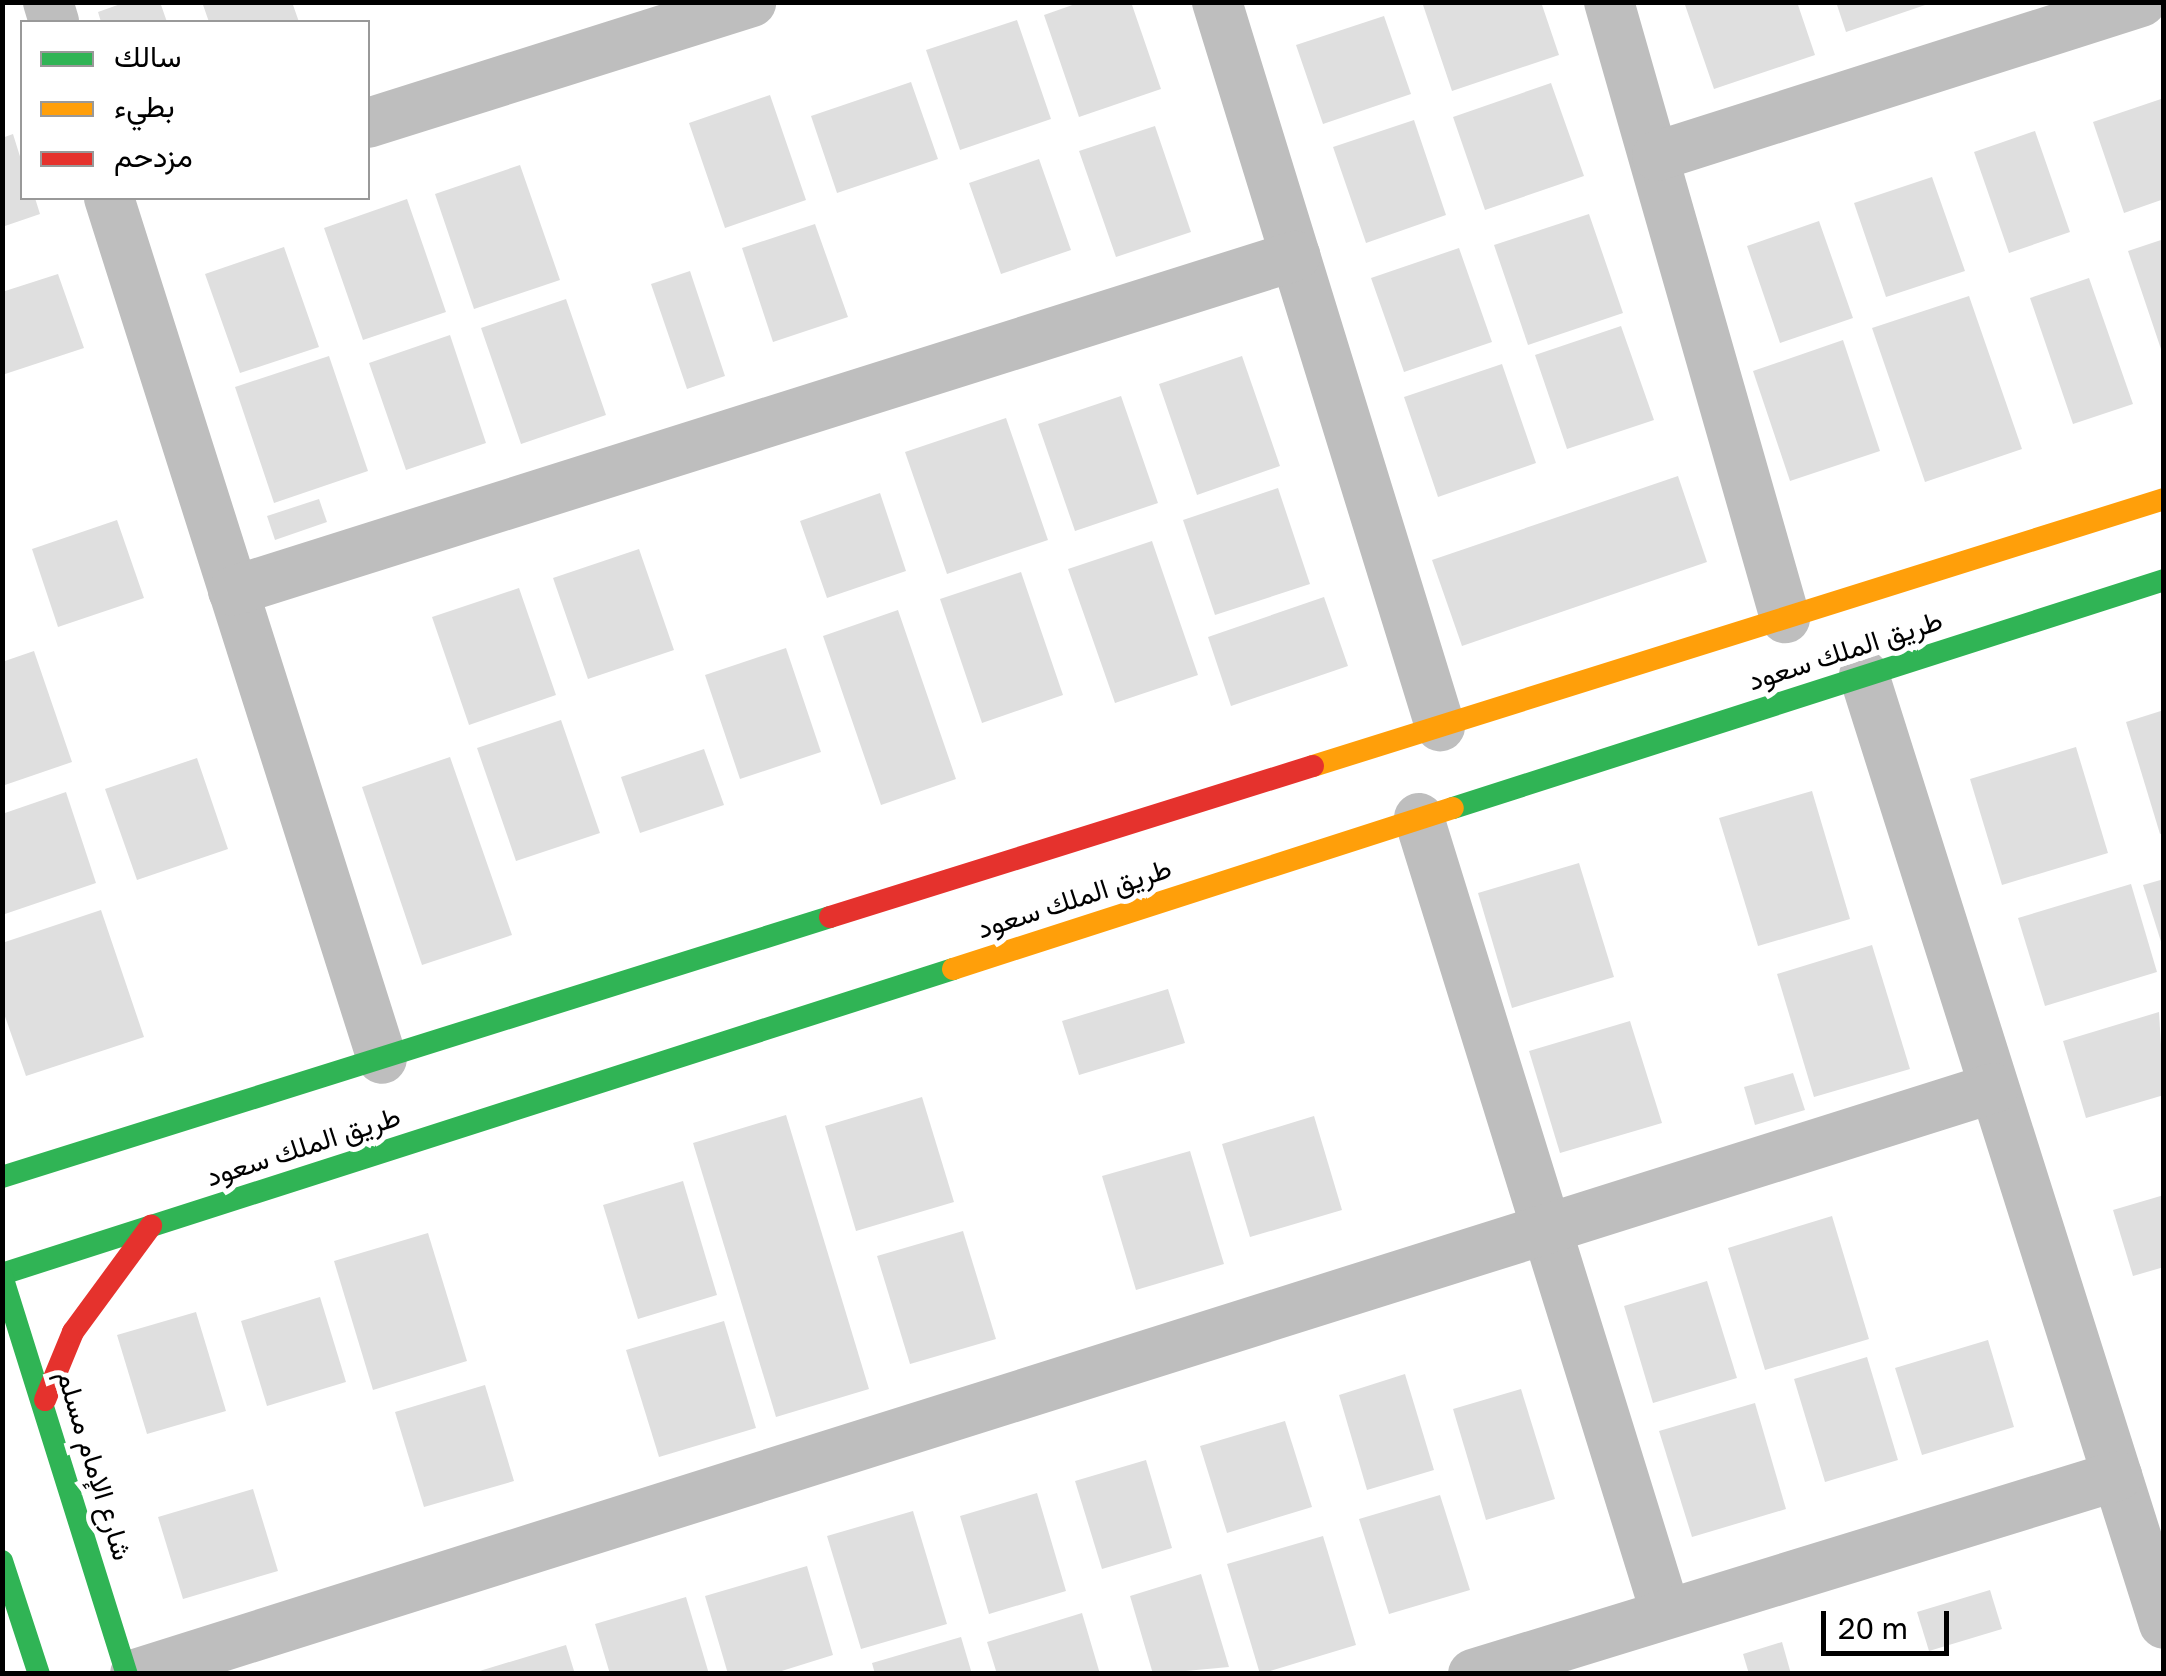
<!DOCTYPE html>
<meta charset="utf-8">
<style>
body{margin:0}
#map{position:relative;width:2166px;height:1676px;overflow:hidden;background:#fff;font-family:"Golos Text",Vazirmatn,sans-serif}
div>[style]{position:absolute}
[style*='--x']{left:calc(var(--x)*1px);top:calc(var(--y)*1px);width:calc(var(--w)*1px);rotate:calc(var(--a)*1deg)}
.building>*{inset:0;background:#dfdfdf}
.street>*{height:50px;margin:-25px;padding:0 25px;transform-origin:25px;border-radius:25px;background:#bebebe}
.fast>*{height:22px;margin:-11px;padding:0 11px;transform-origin:11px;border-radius:11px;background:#30b455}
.slow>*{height:22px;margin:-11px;padding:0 11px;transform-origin:11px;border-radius:11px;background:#ff9f0a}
.jam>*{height:22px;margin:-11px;padding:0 11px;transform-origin:11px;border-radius:11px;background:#e5322d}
span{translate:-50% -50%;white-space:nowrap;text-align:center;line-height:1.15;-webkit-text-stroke:10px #fff;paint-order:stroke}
.street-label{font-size:28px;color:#000}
.frame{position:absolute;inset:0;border:5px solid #000;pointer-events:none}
.legend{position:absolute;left:20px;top:20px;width:350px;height:180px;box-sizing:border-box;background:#fff;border:2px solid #999;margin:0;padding:12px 18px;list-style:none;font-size:30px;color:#000}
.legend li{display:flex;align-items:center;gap:20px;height:50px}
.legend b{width:50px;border:2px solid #999}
.scale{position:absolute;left:1821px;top:1611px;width:128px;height:45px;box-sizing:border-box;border:5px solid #000;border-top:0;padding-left:12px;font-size:30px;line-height:35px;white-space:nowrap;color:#000;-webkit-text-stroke:8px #fff;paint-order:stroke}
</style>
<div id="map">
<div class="building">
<div style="clip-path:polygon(126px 2px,160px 2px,167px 22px,101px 22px,98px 12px)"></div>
<div style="clip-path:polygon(202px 2px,292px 2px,299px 22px,209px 22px)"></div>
<div style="clip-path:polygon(1081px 2px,1131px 2px,1161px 89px,1079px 117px,1044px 15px)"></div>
<div style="clip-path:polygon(1422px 2px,1541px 2px,1559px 55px,1452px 91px)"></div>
<div style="clip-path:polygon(1684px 2px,1797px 2px,1815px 55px,1714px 89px)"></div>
<div style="clip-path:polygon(1836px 2px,1931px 2px,1931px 3px,1846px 32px)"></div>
<div style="clip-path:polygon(1384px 16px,1411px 94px,1323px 124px,1296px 45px)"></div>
<div style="clip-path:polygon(1017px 20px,1051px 119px,960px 150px,926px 50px)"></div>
<div style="clip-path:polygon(911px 82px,938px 159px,837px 193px,811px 116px)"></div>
<div style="clip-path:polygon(1551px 83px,1584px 176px,1485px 210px,1453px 117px)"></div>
<div style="clip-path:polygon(770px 95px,806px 200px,725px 228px,689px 123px)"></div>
<div style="clip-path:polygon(2164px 98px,2164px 199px,2124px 213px,2093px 122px)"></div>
<div style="clip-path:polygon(1414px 120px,1446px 215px,1366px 243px,1333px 147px)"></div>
<div style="clip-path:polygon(1155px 126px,1191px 232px,1116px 257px,1079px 151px)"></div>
<div style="clip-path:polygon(2035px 131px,2070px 232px,2009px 253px,1974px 152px)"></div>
<div style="clip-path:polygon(13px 134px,22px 163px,22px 198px,35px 198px,40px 214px,2px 227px,2px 138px)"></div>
<div style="clip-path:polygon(1039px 159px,1071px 250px,1001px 274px,969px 183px)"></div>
<div style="clip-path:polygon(520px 165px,560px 280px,474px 309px,435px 194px)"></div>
<div style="clip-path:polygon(1932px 177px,1965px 271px,1886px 297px,1854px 203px)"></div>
<div style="clip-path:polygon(407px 199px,446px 312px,363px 340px,324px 228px)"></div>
<div style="clip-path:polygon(1589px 214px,1623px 313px,1528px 345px,1494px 245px)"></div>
<div style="clip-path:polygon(1819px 221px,1853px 318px,1780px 343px,1747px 246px)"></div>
<div style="clip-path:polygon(815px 224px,848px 317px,773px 342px,742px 248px)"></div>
<div style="clip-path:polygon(2164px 239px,2164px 354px,2163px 355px,2128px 251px)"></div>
<div style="clip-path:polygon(284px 247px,319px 347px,240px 373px,205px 274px)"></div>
<div style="clip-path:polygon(1459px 248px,1492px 342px,1404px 372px,1371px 278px)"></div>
<div style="clip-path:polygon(690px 271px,725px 376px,687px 389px,651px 284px)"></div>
<div style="clip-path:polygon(58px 274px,84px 348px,2px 375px,2px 292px)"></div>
<div style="clip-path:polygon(2089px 278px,2133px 404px,2073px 424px,2030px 298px)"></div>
<div style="clip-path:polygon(1969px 296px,2022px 449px,1925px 482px,1872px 328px)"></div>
<div style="clip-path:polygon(566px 299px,606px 415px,521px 444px,481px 328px)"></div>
<div style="clip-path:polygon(1621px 326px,1654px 420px,1567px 449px,1535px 355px)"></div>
<div style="clip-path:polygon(450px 335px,486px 443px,406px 470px,369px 363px)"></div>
<div style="clip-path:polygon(1843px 340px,1880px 451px,1790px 481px,1753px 371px)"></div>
<div style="clip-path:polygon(329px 356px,368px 471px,274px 503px,235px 387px)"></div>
<div style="clip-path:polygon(1242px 356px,1280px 466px,1197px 495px,1159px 384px)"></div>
<div style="clip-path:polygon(1502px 364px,1536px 463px,1438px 497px,1404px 397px)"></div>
<div style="clip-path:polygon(1121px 396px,1158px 503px,1075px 531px,1038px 424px)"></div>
<div style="clip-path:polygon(1006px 418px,1048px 540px,947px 574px,905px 452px)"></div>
<div style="clip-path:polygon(1678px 476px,1707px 562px,1462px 646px,1432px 560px)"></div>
<div style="clip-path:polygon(1278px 488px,1310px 584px,1215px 615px,1183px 520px)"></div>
<div style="clip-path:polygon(880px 493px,906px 571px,827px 598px,800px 521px)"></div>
<div style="clip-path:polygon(319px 499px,327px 522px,275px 540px,267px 516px)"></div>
<div style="clip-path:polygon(117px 520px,144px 598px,58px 627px,32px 549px)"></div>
<div style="clip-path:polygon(1152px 541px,1198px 675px,1115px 703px,1068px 569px)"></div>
<div style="clip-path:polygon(639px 549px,674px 650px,588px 679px,553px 578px)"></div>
<div style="clip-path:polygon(1021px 572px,1063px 695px,982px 723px,940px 599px)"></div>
<div style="clip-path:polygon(519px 588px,556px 695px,469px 725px,432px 617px)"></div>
<div style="clip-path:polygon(1324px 597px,1348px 666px,1231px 706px,1208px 637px)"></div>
<div style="clip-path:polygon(898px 610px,956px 779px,881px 805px,823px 636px)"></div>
<div style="clip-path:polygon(786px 648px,821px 752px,740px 779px,705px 675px)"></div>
<div style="clip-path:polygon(34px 651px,72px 762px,2px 786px,2px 662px)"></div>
<div style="clip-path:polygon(2164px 710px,2164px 833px,2160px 834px,2126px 722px)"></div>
<div style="clip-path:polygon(561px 720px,600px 833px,516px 861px,477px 748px)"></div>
<div style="clip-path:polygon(2076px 747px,2108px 853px,2002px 885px,1970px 779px)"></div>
<div style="clip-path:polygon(704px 749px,724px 805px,640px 833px,621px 777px)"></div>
<div style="clip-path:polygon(450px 757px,512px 935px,422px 965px,362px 787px)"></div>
<div style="clip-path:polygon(197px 758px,228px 849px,137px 880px,105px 789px)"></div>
<div style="clip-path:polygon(1812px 791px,1850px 919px,1758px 946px,1719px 818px)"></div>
<div style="clip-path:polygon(66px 792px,96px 883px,2px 915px,2px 814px)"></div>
<div style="clip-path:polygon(1579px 863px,1614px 977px,1512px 1008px,1478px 893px)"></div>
<div style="clip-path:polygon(2164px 879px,2164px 948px,2163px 948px,2143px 885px)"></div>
<div style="clip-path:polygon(2131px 884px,2157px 972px,2045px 1006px,2018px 918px)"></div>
<div style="clip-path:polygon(101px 910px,144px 1037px,26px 1076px,2px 1008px,2px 943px)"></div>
<div style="clip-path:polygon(1872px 945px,1910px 1069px,1814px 1097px,1777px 974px)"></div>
<div style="clip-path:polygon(1168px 989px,1185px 1043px,1079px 1075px,1062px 1021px)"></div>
<div style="clip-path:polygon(2159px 1012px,2164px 1095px,2086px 1118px,2063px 1041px)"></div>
<div style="clip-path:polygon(1630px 1021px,1662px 1123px,1560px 1153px,1529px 1051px)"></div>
<div style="clip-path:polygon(1793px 1073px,1805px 1110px,1755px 1125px,1744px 1087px)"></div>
<div style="clip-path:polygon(922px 1097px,954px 1202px,856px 1231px,825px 1126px)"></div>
<div style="clip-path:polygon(786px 1115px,869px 1389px,776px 1417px,693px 1143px)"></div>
<div style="clip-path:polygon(1314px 1116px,1342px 1210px,1250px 1237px,1222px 1144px)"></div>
<div style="clip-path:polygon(1190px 1151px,1224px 1264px,1136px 1290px,1102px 1176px)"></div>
<div style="clip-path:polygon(683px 1181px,717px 1295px,638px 1319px,603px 1205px)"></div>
<div style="clip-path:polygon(2164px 1195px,2164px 1267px,2133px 1276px,2113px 1210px)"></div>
<div style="clip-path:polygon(1832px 1216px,1869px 1339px,1765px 1370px,1728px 1248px)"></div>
<div style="clip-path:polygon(963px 1231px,996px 1339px,910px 1364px,877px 1256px)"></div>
<div style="clip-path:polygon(428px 1233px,467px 1361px,373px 1390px,334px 1261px)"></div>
<div style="clip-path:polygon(1707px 1281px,1737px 1378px,1653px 1403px,1624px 1306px)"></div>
<div style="clip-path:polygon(320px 1297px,346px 1382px,267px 1406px,241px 1321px)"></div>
<div style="clip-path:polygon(196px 1312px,226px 1411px,147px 1434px,117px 1335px)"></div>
<div style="clip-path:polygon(724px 1321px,756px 1428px,659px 1457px,626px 1350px)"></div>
<div style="clip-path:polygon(1988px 1340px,2014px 1427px,1922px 1455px,1895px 1368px)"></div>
<div style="clip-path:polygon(1867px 1357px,1898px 1460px,1825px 1482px,1794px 1379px)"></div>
<div style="clip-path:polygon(1405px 1374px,1434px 1470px,1367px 1490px,1339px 1395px)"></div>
<div style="clip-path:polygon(485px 1385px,514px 1481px,424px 1507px,395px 1412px)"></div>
<div style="clip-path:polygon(1521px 1389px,1555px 1499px,1486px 1520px,1453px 1409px)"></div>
<div style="clip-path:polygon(1755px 1403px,1786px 1509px,1692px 1537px,1659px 1431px)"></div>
<div style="clip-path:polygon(1285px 1421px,1312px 1507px,1227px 1533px,1200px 1446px)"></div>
<div style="clip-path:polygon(1146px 1460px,1172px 1548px,1102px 1569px,1075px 1481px)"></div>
<div style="clip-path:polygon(253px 1489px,278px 1571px,183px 1599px,158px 1517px)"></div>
<div style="clip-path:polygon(1037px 1493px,1066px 1591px,989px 1614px,960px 1516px)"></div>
<div style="clip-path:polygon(1440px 1495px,1470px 1590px,1389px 1614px,1359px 1519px)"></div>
<div style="clip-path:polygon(913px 1511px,947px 1624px,861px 1649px,827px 1536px)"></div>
<div style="clip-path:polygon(1323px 1536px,1356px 1645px,1260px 1674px,1227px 1564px)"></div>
<div style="clip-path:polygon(807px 1566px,833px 1655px,772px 1674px,728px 1674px,705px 1596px)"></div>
<div style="clip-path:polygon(1201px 1574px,1229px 1667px,1153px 1674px,1130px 1596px)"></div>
<div style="clip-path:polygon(1990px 1590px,2002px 1629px,1929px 1651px,1917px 1612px)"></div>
<div style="clip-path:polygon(686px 1597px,709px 1674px,610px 1674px,595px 1624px)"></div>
<div style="clip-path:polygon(1082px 1613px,1100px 1674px,997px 1674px,987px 1642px)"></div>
<div style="clip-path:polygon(961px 1637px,972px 1674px,875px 1674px,872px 1663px)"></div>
<div style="clip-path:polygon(1782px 1642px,1791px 1674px,1749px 1674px,1743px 1654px)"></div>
<div style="clip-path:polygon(566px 1645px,575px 1674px,473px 1674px,473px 1673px)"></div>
</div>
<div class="street">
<div style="--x:48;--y:2;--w:21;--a:73"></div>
<div style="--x:1217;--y:2;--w:758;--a:72.88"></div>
<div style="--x:1609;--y:2;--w:641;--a:74.05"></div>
<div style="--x:368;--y:123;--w:402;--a:-17.5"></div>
<div style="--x:1657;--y:156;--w:508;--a:-17.65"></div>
<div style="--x:109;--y:198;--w:903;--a:72.41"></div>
<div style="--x:233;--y:591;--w:1114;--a:-17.51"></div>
<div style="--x:1864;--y:675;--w:995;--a:72.46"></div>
<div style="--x:1419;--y:818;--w:833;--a:72.76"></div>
<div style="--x:135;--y:1674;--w:1949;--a:-17.5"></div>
<div style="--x:1473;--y:1674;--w:674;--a:-17.09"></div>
</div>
<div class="fast">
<div style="--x:1453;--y:808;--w:747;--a:-17.78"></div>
<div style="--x:2;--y:1177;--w:868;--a:-17.43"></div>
<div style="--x:2;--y:1274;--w:999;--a:-17.78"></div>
<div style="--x:2;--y:1276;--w:417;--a:72.6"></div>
<div style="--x:2;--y:1561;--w:119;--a:71.9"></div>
</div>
<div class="slow">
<div style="--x:1313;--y:766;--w:892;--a:-17.42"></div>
<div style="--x:953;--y:969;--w:525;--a:-17.85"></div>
</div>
<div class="jam">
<div style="--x:830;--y:917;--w:506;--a:-17.36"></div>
<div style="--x:45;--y:1400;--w:74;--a:-67.6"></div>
<div style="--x:73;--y:1332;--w:132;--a:-53.7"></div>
</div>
<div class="street-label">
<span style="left:1845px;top:650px;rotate:-18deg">طريق الملك سعود</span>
<span style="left:1074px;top:898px;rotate:-18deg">طريق الملك سعود</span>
<span style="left:303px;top:1146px;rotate:-18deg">طريق الملك سعود</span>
<span style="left:95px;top:1465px;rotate:73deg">شارع الإمام مسلم</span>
</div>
<div class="frame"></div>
<ul class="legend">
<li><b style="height:12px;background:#30b455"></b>سالك</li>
<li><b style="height:12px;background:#ff9f0a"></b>بطيء</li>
<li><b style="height:12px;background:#e5322d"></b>مزدحم</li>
</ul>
<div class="scale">20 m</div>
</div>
